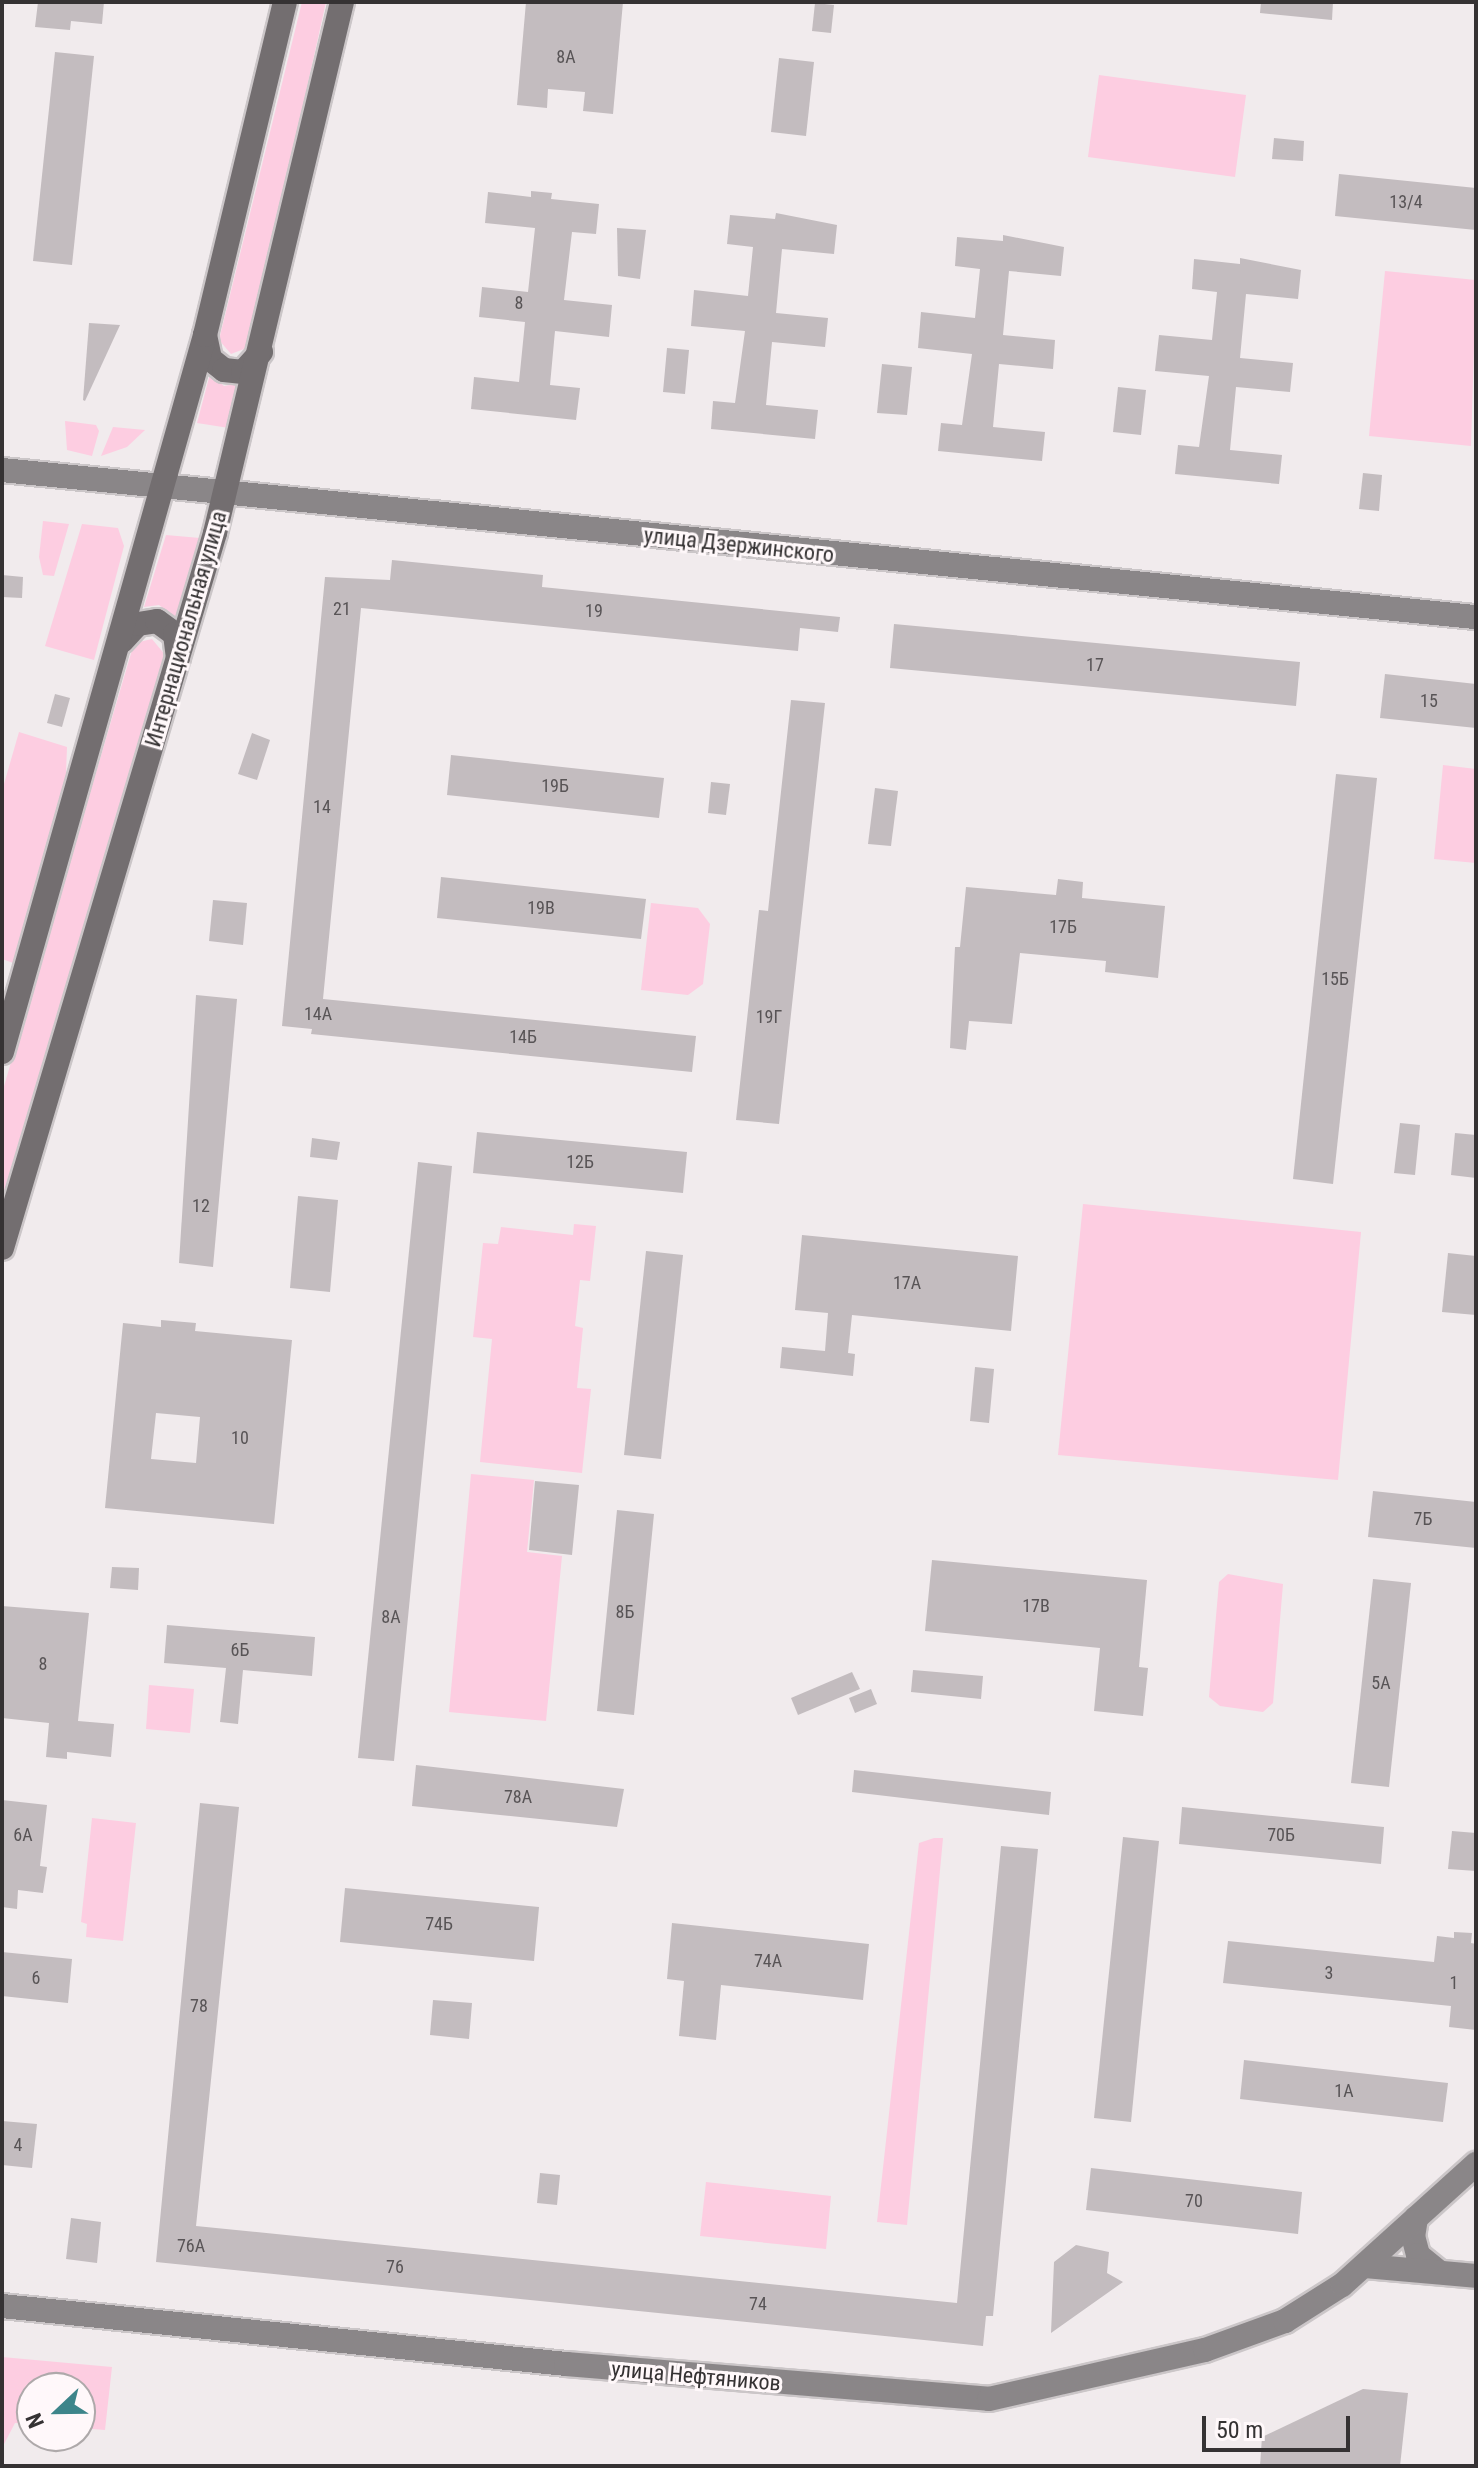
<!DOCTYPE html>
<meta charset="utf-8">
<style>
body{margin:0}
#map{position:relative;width:1478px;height:2468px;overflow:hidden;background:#f1ebed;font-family:"Roboto Condensed",sans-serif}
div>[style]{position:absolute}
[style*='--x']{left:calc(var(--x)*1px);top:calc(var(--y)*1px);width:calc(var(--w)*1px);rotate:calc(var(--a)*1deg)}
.green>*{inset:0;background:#fdcde1}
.building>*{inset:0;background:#c3bcbf}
.roads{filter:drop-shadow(2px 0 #cbc6c8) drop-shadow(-2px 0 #cbc6c8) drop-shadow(0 2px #cbc6c8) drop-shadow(0 -2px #cbc6c8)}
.secondary>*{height:24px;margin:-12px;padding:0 12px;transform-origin:12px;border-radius:12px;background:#8a8688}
.primary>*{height:24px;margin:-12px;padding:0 12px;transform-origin:12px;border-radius:12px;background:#736e70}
span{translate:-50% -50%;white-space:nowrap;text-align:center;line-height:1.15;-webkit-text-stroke:6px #fff8fa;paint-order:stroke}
.number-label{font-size:18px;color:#585456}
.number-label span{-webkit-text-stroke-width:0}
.street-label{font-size:22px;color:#353233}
.frame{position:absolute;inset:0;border:4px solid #353233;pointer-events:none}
.north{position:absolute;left:16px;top:2372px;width:80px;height:80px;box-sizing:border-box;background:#fff8fa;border:2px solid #aea9aa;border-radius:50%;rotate:248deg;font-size:22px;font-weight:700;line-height:32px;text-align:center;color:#353233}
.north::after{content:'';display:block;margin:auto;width:28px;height:36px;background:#3d858a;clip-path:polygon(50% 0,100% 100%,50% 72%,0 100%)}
.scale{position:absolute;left:1202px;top:2416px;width:148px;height:36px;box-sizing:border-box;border:4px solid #353233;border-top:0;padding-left:10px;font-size:24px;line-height:28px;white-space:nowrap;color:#353233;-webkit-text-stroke:6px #fff8fa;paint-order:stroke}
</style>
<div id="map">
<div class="green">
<div style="clip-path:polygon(302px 2px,326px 2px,249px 347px,231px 354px,219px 340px)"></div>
<div style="clip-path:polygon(1099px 75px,1246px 95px,1235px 177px,1088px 157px)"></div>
<div style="clip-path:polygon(1385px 271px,1476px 280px,1471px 446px,1369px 436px)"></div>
<div style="clip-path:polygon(210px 374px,224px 386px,241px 383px,229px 428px,197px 423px)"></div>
<div style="clip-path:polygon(65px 421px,96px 425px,99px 431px,92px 456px,67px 450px)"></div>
<div style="clip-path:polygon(113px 427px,145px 430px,127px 447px,101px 456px)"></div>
<div style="clip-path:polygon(43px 521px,69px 524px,54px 576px,43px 575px,39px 557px)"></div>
<div style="clip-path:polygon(82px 524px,118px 528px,124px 546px,94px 660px,45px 646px)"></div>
<div style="clip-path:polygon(166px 535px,200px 538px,177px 619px,159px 605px,144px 607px)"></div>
<div style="clip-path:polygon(152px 639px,166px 656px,2px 1198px,2px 1093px,132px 650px,139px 642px)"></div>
<div style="clip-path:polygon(19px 732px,67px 747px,65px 800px,16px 964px,2px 959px,2px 791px)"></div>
<div style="clip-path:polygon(1443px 765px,1476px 769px,1476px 863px,1434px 859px)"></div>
<div style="clip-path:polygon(651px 903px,698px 908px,710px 924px,703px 984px,688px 995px,641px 990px)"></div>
<div style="clip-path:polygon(1083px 1204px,1361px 1232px,1338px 1480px,1058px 1455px)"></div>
<div style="clip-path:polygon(574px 1224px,596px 1226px,590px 1281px,580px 1280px,575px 1326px,583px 1328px,577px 1388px,591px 1389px,582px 1473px,480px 1462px,492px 1339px,473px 1337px,483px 1243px,498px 1244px,501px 1227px,573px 1235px)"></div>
<div style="clip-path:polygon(471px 1474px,534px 1480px,527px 1552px,562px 1556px,546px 1721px,449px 1712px)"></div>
<div style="clip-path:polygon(1228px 1574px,1283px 1584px,1273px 1703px,1263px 1712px,1220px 1706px,1209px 1697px,1219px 1582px)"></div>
<div style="clip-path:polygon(149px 1685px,194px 1689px,190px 1733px,146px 1729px)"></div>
<div style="clip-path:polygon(92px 1818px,136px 1823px,123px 1941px,86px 1937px,87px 1924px,81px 1922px)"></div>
<div style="clip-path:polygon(934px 1838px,943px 1838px,907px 2225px,877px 2222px,919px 1843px)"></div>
<div style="clip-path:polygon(706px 2182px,831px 2196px,826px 2249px,700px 2236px)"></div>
<div style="clip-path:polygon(2px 2357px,112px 2367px,105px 2430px,80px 2428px,80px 2388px,32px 2388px,32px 2424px,15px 2423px,2px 2448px)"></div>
</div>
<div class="building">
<div style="clip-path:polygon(38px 2px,104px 2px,102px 24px,71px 21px,70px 30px,35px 27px)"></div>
<div style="clip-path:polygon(526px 2px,623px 2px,613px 114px,583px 111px,585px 92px,548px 89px,547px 108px,517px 105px)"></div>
<div style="clip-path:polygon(1261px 2px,1333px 2px,1332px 20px,1260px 13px)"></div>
<div style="clip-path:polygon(815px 3px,834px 5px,831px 33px,812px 31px)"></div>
<div style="clip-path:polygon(55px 52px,94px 56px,72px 265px,33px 261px)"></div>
<div style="clip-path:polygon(779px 58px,814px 62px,806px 136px,771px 132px)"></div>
<div style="clip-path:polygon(1274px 138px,1304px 141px,1303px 161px,1272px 159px)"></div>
<div style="clip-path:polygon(1339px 174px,1476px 188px,1476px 230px,1335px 216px)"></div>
<div style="clip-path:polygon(531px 191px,552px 193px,551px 199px,599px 204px,596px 234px,572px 232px,564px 300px,612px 305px,609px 337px,555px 331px,550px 385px,580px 388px,576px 420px,471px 409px,474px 377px,519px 382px,525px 322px,479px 317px,482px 287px,528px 292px,535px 228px,485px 223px,488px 192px,531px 197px)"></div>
<div style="clip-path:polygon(776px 213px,837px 225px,834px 254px,782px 249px,776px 313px,828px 318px,825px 347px,772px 342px,766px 405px,818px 410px,815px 439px,711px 429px,713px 401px,735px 403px,745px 331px,691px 326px,694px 290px,748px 296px,753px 247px,727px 244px,730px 215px,775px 219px)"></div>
<div style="clip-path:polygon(617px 228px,646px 230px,640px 279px,618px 276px)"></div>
<div style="clip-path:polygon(1003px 235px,1064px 247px,1061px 276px,1009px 271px,1003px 335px,1055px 340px,1053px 369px,999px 364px,993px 427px,1045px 432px,1042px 461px,938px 451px,941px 423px,962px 425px,972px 354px,918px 348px,921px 312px,975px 318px,980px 269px,955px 266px,957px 237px,1003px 241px)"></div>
<div style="clip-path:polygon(1240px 258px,1301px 270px,1298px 299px,1246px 294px,1240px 358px,1293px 363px,1290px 392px,1236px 387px,1230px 450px,1282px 455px,1279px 484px,1175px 474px,1178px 445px,1199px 447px,1209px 376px,1155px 371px,1159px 335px,1212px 340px,1217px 292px,1192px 289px,1194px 259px,1240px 264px)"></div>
<div style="clip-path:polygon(89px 323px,120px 325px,85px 401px,83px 400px)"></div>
<div style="clip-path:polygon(667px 348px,689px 350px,685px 394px,663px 392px)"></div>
<div style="clip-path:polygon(882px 364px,912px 367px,907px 415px,877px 413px)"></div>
<div style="clip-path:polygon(1118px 387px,1146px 390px,1141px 435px,1113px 432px)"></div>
<div style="clip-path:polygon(1363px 473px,1382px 475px,1379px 511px,1359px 509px)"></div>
<div style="clip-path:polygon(392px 560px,543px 575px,542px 587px,840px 617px,838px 632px,800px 628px,798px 651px,361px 608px,323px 999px,696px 1036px,692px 1072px,311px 1034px,312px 1029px,282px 1026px,325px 577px,390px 580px)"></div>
<div style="clip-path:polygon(2px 575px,23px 577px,22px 598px,2px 597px)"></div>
<div style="clip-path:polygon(894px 624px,1300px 662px,1296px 706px,890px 668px)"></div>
<div style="clip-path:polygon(1385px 674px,1476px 684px,1476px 728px,1380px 718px)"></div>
<div style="clip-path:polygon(55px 694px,70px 698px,62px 727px,47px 723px)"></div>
<div style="clip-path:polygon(791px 700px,825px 703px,779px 1124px,736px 1120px,759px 910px,768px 911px)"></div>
<div style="clip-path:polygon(252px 733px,270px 740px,257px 780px,238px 774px)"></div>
<div style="clip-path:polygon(451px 755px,664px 778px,659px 818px,447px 795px)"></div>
<div style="clip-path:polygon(1336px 774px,1377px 778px,1333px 1184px,1293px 1179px)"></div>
<div style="clip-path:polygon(711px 782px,730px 784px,726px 815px,708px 813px)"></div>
<div style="clip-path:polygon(875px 788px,898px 791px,891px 846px,868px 844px)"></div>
<div style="clip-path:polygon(441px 877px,646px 899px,641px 939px,437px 918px)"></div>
<div style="clip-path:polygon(1058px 879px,1083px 882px,1082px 898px,1165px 906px,1158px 978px,1105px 972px,1106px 961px,1020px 953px,1012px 1024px,969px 1021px,966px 1050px,950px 1048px,955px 947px,960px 947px,966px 887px,1056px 895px)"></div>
<div style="clip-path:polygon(213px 900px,247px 903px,243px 945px,209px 941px)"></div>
<div style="clip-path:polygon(196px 995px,237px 999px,213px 1267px,179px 1263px)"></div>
<div style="clip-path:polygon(1400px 1123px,1420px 1125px,1415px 1175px,1394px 1173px)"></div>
<div style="clip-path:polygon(477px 1132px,687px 1152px,683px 1193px,473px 1173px)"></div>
<div style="clip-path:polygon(1455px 1133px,1476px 1135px,1476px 1178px,1451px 1175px)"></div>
<div style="clip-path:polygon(312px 1138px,340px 1142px,337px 1160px,310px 1157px)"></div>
<div style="clip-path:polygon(418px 1162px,452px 1166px,394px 1761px,358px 1758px)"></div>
<div style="clip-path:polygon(298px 1196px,338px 1200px,330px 1292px,290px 1288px)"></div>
<div style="clip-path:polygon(802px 1235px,1018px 1256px,1011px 1331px,852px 1315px,848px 1353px,855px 1354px,853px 1376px,780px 1368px,782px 1347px,825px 1351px,828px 1313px,795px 1310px)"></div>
<div style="clip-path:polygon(646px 1251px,683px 1255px,661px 1459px,624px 1455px)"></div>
<div style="clip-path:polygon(1448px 1253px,1476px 1256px,1476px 1315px,1442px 1312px)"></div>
<div style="clip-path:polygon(evenodd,161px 1320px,196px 1323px,195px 1331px,292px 1340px,274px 1524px,105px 1508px,123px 1323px,161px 1327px,161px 1320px,156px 1413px,200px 1417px,196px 1463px,151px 1459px,156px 1413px)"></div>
<div style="clip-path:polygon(975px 1367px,994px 1369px,989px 1423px,970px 1421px)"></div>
<div style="clip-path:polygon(535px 1481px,579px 1485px,572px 1555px,529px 1550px)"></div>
<div style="clip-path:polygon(1373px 1491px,1476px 1502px,1476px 1548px,1368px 1537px)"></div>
<div style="clip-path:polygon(617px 1510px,654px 1514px,634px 1715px,597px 1711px)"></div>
<div style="clip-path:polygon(932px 1560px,1147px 1580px,1139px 1667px,1148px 1668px,1143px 1716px,1094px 1711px,1100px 1648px,925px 1631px)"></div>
<div style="clip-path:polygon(112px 1567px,139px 1568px,138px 1590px,110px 1588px)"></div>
<div style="clip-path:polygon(1373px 1579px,1411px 1583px,1389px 1787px,1351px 1783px)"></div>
<div style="clip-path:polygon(2px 1606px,89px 1613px,78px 1721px,114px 1724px,111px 1757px,67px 1752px,67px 1759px,46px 1757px,49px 1723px,2px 1718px)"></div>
<div style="clip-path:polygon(167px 1625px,315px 1637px,312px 1676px,243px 1670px,238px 1724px,220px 1722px,226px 1668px,164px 1663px)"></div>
<div style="clip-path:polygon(913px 1670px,983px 1676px,981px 1699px,911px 1692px)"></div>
<div style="clip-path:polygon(852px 1672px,860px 1689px,798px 1715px,791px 1698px)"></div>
<div style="clip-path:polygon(871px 1689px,877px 1704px,855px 1713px,849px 1698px)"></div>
<div style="clip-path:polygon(416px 1765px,624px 1789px,617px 1827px,412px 1806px)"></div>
<div style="clip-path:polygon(854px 1770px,1051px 1792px,1049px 1815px,852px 1792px)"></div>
<div style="clip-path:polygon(2px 1800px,47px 1805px,40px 1866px,47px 1867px,43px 1893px,18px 1890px,17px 1909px,2px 1907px)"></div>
<div style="clip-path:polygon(200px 1803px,239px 1807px,196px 2226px,957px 2303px,1001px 1846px,1038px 1849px,993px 2316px,986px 2316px,983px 2346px,156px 2262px)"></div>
<div style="clip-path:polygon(1182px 1807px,1384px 1827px,1381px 1864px,1179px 1844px)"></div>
<div style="clip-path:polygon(1452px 1831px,1476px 1833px,1476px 1871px,1448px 1869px)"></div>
<div style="clip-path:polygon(1123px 1837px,1159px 1841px,1131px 2122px,1094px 2118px)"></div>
<div style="clip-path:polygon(345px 1888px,539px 1907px,534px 1961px,340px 1942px)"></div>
<div style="clip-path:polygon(672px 1923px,869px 1944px,863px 2000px,721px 1985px,716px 2040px,679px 2036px,684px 1981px,667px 1979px)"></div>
<div style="clip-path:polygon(1454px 1932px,1472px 1933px,1471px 1943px,1476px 1944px,1476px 2030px,1449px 2027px,1451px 2006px,1223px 1983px,1228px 1941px,1434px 1962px,1437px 1936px,1454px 1938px)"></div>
<div style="clip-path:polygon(2px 1952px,72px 1959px,68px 2003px,2px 1996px)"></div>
<div style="clip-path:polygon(433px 2000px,472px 2003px,469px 2039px,430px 2035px)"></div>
<div style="clip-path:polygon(1244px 2060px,1448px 2083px,1443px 2122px,1240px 2099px)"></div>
<div style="clip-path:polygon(2px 2121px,37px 2124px,32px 2168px,2px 2165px)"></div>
<div style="clip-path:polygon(1091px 2168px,1302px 2192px,1298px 2234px,1086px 2210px)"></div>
<div style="clip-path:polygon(540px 2173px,560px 2175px,557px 2205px,537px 2203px)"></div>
<div style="clip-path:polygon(71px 2218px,101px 2222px,97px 2263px,66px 2259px)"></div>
<div style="clip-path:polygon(1076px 2245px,1109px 2252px,1107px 2273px,1123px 2282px,1051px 2333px,1054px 2262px)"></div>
<div style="clip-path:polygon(1363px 2389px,1408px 2393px,1400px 2466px,1260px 2466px,1262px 2437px)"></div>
</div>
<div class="roads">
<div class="secondary">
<div style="--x:2;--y:470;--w:1481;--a:5.7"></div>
<div style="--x:1416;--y:2218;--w:18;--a:99"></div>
<div style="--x:1413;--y:2236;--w:20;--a:75"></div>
<div style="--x:1418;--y:2255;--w:27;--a:39"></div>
<div style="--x:1365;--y:2266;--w:111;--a:5.1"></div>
<div style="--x:2;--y:2306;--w:567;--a:5.87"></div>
<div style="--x:566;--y:2364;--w:424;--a:4.7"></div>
<div style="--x:989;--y:2399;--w:221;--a:-12.8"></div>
<div style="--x:1205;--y:2350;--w:85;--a:-19.9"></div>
<div style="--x:1285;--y:2321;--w:67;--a:-32.3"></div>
<div style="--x:1342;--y:2285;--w:181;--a:-42.1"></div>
</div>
<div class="primary">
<div style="--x:205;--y:335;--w:25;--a:78"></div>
<div style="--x:210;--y:359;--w:18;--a:38"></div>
<div style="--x:224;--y:370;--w:19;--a:6"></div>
<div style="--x:243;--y:372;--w:27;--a:-48"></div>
<div style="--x:122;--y:641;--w:23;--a:-47"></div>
<div style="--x:138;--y:624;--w:19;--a:-9"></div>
<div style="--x:157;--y:621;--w:22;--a:36"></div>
<div style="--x:175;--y:634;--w:24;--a:83"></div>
<div style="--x:2;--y:1052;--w:745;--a:-74.19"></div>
<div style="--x:205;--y:335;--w:342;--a:-76.5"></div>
<div style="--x:2;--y:1248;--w:746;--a:-73.41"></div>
<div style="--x:215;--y:533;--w:546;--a:-76.55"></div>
</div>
</div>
<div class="number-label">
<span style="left:566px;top:57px">8А</span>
<span style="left:1406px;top:202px">13/4</span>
<span style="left:519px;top:303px">8</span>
<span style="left:342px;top:609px">21</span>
<span style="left:594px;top:611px">19</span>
<span style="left:1095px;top:665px">17</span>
<span style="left:1429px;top:701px">15</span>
<span style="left:555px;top:786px">19Б</span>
<span style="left:322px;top:807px">14</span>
<span style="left:541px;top:908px">19В</span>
<span style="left:1063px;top:927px">17Б</span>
<span style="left:1335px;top:979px">15Б</span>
<span style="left:318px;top:1014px">14А</span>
<span style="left:769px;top:1017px">19Г</span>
<span style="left:523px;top:1037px">14Б</span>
<span style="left:580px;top:1162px">12Б</span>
<span style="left:201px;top:1206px">12</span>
<span style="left:907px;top:1283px">17А</span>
<span style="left:240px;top:1438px">10</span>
<span style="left:1423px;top:1519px">7Б</span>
<span style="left:1036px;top:1606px">17В</span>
<span style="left:625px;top:1612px">8Б</span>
<span style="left:391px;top:1617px">8А</span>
<span style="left:240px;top:1650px">6Б</span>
<span style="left:43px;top:1664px">8</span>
<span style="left:1381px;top:1683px">5А</span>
<span style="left:518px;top:1797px">78А</span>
<span style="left:23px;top:1835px">6А</span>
<span style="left:1281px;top:1835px">70Б</span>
<span style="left:439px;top:1924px">74Б</span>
<span style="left:768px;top:1961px">74А</span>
<span style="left:1329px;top:1973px">3</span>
<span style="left:36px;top:1978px">6</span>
<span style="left:1454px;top:1983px">1</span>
<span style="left:199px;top:2006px">78</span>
<span style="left:1344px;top:2091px">1А</span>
<span style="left:18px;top:2145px">4</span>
<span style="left:1194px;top:2201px">70</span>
<span style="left:191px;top:2246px">76А</span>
<span style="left:395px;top:2267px">76</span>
<span style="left:758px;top:2304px">74</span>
</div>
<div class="street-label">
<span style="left:739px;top:545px;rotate:6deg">улица Дзержинского</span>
<span style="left:186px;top:629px;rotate:-74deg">Интернациональная улица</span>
<span style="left:696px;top:2376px;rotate:5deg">улица Нефтяников</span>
</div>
<div class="frame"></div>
<div class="north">N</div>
<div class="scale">50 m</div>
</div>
